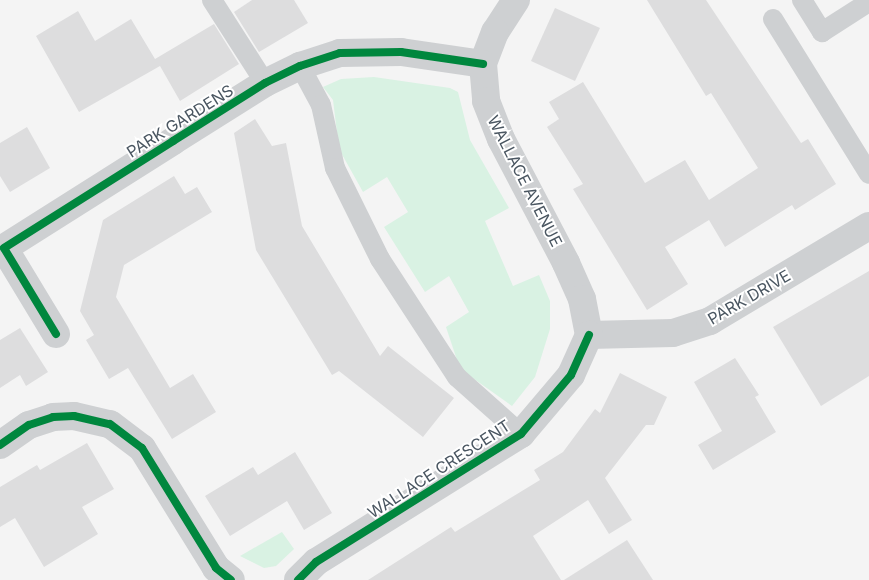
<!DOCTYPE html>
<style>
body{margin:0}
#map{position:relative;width:869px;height:580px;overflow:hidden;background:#f4f4f4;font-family:Inter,sans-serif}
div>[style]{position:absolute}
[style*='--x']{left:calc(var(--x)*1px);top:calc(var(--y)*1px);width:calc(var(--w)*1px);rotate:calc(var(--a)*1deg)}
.green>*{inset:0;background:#d9f2e3}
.building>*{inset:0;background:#ddddde}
.lane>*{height:20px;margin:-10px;padding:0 10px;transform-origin:10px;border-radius:10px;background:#ced0d2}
.street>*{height:28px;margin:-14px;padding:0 14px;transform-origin:14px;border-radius:14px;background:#ced0d2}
.cycleway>*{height:8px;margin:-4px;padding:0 4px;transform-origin:4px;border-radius:4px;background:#00873e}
span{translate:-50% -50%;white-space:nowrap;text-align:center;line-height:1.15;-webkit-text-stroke:4px #fff;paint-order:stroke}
.street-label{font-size:16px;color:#4a5661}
</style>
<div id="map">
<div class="green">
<div style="clip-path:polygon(374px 77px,450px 88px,458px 92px,470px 140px,509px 208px,485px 221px,513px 286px,539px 275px,550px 301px,550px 329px,535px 377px,512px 406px,460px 369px,446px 327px,469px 312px,449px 276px,425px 292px,384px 227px,408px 212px,387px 177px,363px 192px,339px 149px,333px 100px,323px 87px,341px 79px)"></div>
<div style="clip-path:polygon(282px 532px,294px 549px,276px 566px,264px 568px,240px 556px)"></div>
</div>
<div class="building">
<div style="clip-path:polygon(252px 0,294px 0,308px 23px,259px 52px,234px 12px)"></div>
<div style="clip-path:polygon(647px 0,706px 0,801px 143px,808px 139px,836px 184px,795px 210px,792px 205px,725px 247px,709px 220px,665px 247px,688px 284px,647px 310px,573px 189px,583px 184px,547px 127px,559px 119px,549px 102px,583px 82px,645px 183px,685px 160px,709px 200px,758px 168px,711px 93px,706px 96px)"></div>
<div style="clip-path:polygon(555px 8px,600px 28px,575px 81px,531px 61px)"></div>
<div style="clip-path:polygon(78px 11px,95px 41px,131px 19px,155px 59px,214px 24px,239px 64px,180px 101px,160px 66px,79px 112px,36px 36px)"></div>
<div style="clip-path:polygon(255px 119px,272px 146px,286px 143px,302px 226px,380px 356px,388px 346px,454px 398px,423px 437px,339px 371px,332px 375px,256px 250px,234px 133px)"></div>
<div style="clip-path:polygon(27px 127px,50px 168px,10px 192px,0 176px,0 143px)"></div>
<div style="clip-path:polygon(174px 176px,185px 194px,197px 187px,212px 212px,124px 265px,116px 297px,170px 388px,193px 374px,216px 412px,172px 439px,128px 368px,109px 379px,86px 340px,94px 335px,80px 311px,103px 220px)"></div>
<div style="clip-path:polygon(869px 271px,869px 376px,821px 406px,773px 327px)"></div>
<div style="clip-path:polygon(20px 328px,48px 372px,26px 386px,20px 375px,0 388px,0 340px)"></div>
<div style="clip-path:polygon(735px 358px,759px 395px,755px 397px,776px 432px,713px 470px,698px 445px,722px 431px,694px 382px)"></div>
<div style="clip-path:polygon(620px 373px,667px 397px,654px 425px,646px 425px,605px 478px,632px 520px,609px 534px,588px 500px,533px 536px,561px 580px,368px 580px,451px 527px,455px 532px,540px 480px,534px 470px,563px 452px,595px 409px,600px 413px)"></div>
<div style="clip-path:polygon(87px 443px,114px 489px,82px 507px,98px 534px,44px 567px,15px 518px,0 527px,0 487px,37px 465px,40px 470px)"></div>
<div style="clip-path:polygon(295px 452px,332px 513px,304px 530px,287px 501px,230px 536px,205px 496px,253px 467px,258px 475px)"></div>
<div style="clip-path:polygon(627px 540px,653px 580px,564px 580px)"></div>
</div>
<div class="lane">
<div style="--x:212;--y:0;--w:98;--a:57.4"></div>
<div style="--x:802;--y:0;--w:38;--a:58"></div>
<div style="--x:822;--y:32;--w:56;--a:-32.6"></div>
<div style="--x:773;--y:19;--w:182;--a:58.2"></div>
<div style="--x:300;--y:66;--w:44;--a:61.7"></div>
<div style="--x:321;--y:105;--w:65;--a:77.5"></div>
<div style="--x:335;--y:168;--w:102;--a:63.7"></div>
<div style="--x:380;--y:259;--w:141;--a:56.9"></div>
<div style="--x:457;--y:377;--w:86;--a:41.7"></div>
</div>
<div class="street">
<div style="--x:516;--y:0;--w:38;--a:123"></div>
<div style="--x:495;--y:32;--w:34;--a:111"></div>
<div style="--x:483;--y:64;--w:37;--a:85"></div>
<div style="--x:486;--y:101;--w:41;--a:68.5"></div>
<div style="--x:501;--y:139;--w:140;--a:62.3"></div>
<div style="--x:566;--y:263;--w:39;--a:66"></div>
<div style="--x:582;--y:299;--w:37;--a:79"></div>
<div style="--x:56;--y:334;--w:100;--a:-121.2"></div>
<div style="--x:4;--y:248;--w:200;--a:-32.3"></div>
<div style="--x:173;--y:141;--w:109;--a:-32.2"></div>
<div style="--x:265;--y:83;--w:39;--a:-26"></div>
<div style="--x:300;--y:66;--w:42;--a:-18"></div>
<div style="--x:340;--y:53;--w:61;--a:-0.9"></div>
<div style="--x:401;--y:52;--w:83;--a:8.3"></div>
<div style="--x:589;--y:335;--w:84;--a:-1.4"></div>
<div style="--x:673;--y:333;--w:39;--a:-18"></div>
<div style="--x:710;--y:321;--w:185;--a:-30.9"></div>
<div style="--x:0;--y:445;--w:35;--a:-35"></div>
<div style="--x:29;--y:425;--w:25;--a:-18"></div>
<div style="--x:53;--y:417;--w:21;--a:-3"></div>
<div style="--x:74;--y:416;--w:37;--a:13"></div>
<div style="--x:110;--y:424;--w:40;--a:37"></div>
<div style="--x:142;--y:448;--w:141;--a:58.3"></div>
<div style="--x:216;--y:568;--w:19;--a:39"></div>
<div style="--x:298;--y:580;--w:25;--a:-45"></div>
<div style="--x:316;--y:562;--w:242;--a:-32"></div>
<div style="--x:521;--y:434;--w:77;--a:-49.7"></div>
<div style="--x:571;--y:375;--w:44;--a:-65.8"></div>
</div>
<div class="cycleway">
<div style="--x:56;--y:334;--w:100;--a:-121.2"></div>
<div style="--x:4;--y:248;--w:200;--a:-32.3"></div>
<div style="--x:173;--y:141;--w:109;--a:-32.2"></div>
<div style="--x:265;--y:83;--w:39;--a:-26"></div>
<div style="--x:300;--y:66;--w:42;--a:-18"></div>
<div style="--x:340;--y:53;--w:61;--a:-0.9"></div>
<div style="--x:401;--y:52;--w:83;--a:8.3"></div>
<div style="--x:0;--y:445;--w:35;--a:-35"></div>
<div style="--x:29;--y:425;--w:25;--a:-18"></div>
<div style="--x:53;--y:417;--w:21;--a:-3"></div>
<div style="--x:74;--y:416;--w:37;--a:13"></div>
<div style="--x:110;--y:424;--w:40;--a:37"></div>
<div style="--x:142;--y:448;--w:141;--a:58.3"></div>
<div style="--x:216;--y:568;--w:19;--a:39"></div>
<div style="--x:298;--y:580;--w:25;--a:-45"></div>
<div style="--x:316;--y:562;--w:242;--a:-32"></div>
<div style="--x:521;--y:434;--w:77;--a:-49.7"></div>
<div style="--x:571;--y:375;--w:44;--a:-65.8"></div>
</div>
<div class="street-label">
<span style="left:180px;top:121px;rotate:-32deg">PARK GARDENS</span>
<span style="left:525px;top:181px;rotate:63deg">WALLACE AVENUE</span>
<span style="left:749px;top:297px;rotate:-30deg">PARK DRIVE</span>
<span style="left:439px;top:469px;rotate:-33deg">WALLACE CRESCENT</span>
</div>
</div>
